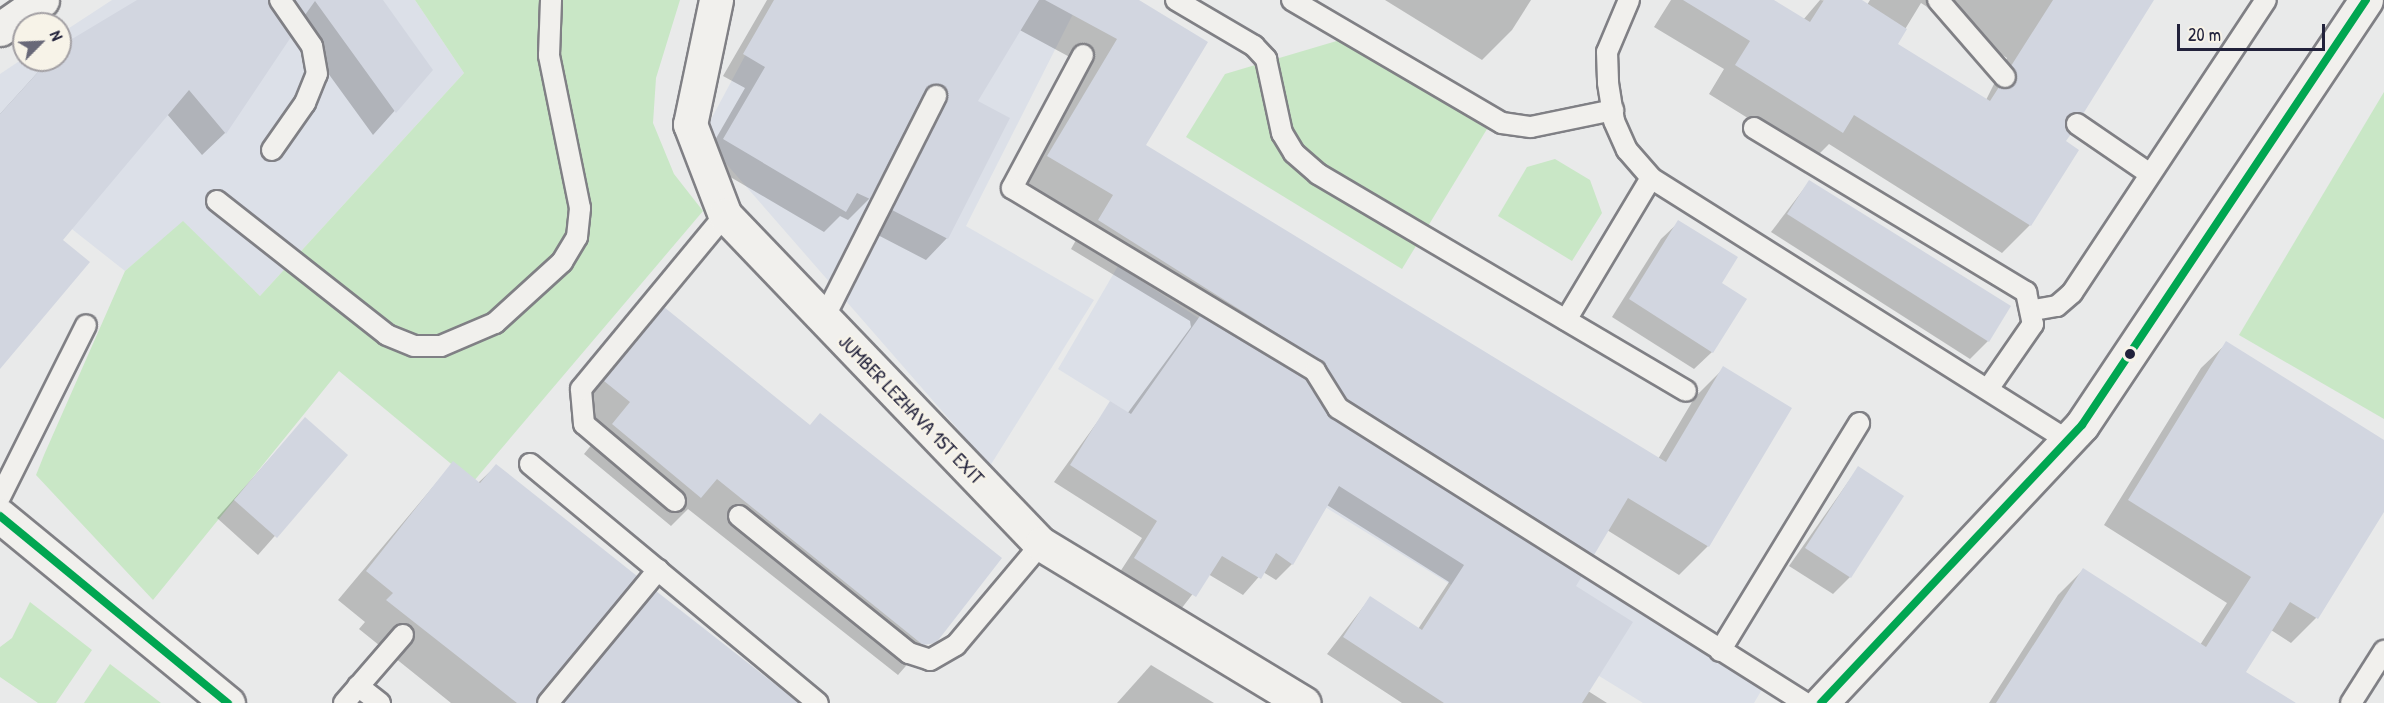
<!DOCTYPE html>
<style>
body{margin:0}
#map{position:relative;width:2384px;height:703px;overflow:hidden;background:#e9eaea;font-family:"Patrick Hand",sans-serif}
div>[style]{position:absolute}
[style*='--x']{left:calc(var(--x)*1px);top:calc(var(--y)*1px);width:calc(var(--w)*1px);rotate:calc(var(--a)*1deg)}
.built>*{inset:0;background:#dce0e8}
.green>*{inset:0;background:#c9e7c6}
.shadow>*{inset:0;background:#0003}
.building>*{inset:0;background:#d2d6e0}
.roads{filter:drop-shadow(2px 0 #808085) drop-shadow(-2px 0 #808085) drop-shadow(0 2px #808085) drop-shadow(0 -2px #808085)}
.service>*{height:20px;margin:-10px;padding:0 10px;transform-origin:10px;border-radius:10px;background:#f1f0ed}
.minor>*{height:33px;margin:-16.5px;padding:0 16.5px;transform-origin:16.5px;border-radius:16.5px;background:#f1f0ed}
.tertiary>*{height:33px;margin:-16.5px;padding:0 16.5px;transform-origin:16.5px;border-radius:16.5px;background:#f1f0ed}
.secondary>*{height:33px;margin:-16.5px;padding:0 16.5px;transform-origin:16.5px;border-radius:16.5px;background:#f1f0ed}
.bus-1>*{height:8px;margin:-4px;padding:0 4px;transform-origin:4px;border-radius:4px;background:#00a651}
.dots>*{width:16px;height:16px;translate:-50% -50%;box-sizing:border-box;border:3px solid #f7f3e8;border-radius:50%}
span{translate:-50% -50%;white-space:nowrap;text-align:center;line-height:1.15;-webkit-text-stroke:4.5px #f7f3e8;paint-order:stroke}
.street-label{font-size:20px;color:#22223b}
.north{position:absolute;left:12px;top:12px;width:60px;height:60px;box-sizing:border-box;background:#f7f3e8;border:2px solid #a29fa3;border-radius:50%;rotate:66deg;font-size:16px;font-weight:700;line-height:24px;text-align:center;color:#22223b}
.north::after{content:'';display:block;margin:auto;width:21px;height:27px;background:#686878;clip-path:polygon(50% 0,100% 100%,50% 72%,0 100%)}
.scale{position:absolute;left:2177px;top:24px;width:148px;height:27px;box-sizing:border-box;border:3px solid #22223b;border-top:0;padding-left:8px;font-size:18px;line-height:21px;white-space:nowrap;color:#22223b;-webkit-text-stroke:4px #f7f3e8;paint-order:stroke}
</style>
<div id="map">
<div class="built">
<div style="clip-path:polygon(112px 0,415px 0,464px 73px,260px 296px,183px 222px,125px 271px,20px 188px,0 210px,0 74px,24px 58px,60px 60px,60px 34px)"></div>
<div style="clip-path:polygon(775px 0,1080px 0,966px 226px,1094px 300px,990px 466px,702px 136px)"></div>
<div style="clip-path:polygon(1118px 266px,1324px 399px,1326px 410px,1764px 686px,1754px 703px,1643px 703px,1278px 478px,1266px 498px,1058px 369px)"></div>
</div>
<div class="green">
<div style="clip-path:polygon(415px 0,680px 0,656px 78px,653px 123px,674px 174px,703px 211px,473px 482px,339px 371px,153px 600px,36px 475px,44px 455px,125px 271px,183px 221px,260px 296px,464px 73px)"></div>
<div style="clip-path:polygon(1340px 40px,1487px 129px,1402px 269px,1186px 137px,1225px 74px)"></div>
<div style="clip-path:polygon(2384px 92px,2384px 419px,2239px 335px)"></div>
<div style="clip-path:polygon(1555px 159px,1590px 180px,1602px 213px,1572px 261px,1498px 216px,1527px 167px)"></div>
<div style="clip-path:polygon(30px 602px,92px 650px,56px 703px,38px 703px,0 677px,0 647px,12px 638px)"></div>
<div style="clip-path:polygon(110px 664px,161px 703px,84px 703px)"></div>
</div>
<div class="shadow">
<div style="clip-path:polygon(140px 0,382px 0,431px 70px,373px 135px,293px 25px,225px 133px,202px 155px,167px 114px,61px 240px,0 367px,0 114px,49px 60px,60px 60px,63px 46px)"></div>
<div style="clip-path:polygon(767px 0,952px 0,976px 102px,947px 238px,926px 260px,872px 232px,921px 106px,869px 199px,848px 220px,840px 216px,824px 232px,703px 161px,745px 88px,723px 76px)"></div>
<div style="clip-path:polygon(1027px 0,1136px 0,1143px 146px,1658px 459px,1695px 397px,1724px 368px,1708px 546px,1679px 575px,1607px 530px,1574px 573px,1588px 691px,1607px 703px,1402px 703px,1327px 654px,1370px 598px,1418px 629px,1449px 582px,1327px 505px,1292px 564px,1276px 580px,1263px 572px,1243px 595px,1208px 574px,1178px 613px,1118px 575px,1142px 538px,1054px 482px,1111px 403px,1127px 414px,1191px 327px,1190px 321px,1071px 249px,1085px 224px,1019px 184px,1090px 68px,1014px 27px)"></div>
<div style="clip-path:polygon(1385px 0,1531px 0,1512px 30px,1482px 60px)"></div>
<div style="clip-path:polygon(evenodd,1671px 0,1771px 0,1803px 20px,1820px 0,1867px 5px,1870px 0,2153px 0,2068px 128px,2030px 225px,2002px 253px,1829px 144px,1814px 159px,1709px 94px,1724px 69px,1654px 27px,1671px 0,1921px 3px,2007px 58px,1986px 100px,1896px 44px,1921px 3px)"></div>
<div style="clip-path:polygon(1809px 182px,2009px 307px,1988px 341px,1970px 359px,1771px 232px)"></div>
<div style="clip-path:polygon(1679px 222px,1720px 283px,1712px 352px,1694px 369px,1612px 317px,1661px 239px)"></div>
<div style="clip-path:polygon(665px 309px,809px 426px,1000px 558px,898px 675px,688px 509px,671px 526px,584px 454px,602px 432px,576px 411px)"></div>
<div style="clip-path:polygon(2227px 343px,2384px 442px,2384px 510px,2316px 618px,2291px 643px,2271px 630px,2244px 673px,2264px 703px,1989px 703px,2058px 595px,2083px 570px,2200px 645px,2227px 603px,2104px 525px,2201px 368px)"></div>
<div style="clip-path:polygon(305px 419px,346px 455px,258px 555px,217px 518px)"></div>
<div style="clip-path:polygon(453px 463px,478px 483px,496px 466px,538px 703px,451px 703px,359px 629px,365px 622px,338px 600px)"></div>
<div style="clip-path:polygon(1858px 468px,1850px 577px,1833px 594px,1789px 566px)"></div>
<div style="clip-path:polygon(656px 593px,792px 703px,560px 703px)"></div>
<div style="clip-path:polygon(1151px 665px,1214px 703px,1117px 703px)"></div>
</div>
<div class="building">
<div style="clip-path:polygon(137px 0,268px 0,291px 37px,226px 134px,189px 90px,63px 240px,90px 262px,0 369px,0 114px,49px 60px,60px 60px,62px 45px)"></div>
<div style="clip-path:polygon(295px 0,383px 0,433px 70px,396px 113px,315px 1px,305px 15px)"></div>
<div style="clip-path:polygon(774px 0,1039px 0,978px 101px,1010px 118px,948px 239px,892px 210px,947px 101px,941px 85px,925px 91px,870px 199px,857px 193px,846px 212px,723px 139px,765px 67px,743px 54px)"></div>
<div style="clip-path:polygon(1045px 0,1139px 0,1208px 42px,1146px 145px,1666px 462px,1723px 366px,1792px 408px,1709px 547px,1628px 498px,1594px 555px,1347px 399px,1321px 361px,1098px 220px,1113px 195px,1047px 156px,1117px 39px)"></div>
<div style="clip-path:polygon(1683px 0,1774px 0,1810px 22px,1824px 0,1862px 0,1907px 29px,1898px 44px,1990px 101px,1999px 87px,2008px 89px,2016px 81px,2011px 66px,2053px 0,2154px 0,2083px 114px,2067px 118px,2071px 134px,2066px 141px,2079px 150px,2031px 226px,1854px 115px,1843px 133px,1735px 65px,1750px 41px)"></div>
<div style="clip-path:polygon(1809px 180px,2011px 306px,1989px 342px,1787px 214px)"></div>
<div style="clip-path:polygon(1678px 220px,1738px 257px,1722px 283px,1747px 299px,1713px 353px,1629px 299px)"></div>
<div style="clip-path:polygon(664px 307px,810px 425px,820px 413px,1002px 558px,936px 643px,923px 645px,717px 479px,701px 498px,612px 424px,630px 402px,604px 381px)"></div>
<div style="clip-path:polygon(1200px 316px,1306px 380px,1332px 418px,1582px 576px,1576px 586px,1633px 622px,1582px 703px,1444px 703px,1343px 637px,1370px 596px,1422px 630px,1464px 565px,1339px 486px,1293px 565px,1276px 553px,1261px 579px,1222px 556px,1196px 597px,1134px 558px,1157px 521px,1070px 465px,1110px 401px,1131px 414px)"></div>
<div style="clip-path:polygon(2226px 341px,2384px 440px,2384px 512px,2318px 619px,2290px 602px,2246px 672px,2296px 703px,1996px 703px,2083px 568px,2206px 647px,2251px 577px,2128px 500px)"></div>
<div style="clip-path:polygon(305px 417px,348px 455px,277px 538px,234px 500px)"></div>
<div style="clip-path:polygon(453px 461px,480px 483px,496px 464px,637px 576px,536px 703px,517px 703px,386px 600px,393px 593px,366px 571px)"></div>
<div style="clip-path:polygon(1858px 466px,1904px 496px,1851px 578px,1805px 548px)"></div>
<div style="clip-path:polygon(656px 591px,794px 699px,799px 703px,564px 703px)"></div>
</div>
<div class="roads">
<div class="service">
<div style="--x:1176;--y:0;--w:91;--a:30.5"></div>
<div style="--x:1254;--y:46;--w:18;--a:47"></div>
<div style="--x:1266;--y:59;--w:76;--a:77.8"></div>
<div style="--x:1282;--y:133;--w:23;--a:59"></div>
<div style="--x:1294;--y:153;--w:32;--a:41"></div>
<div style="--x:1318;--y:174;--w:427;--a:30.5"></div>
<div style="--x:1292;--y:0;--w:243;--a:30.4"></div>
<div style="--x:1502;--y:123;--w:29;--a:8"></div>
<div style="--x:1531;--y:127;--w:84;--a:-11.7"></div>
<div style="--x:1629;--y:0;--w:56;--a:112.9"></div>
<div style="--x:1607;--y:52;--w:31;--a:88"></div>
<div style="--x:1608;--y:83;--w:38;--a:81"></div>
<div style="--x:1614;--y:121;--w:32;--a:66"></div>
<div style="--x:1627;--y:150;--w:37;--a:49"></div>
<div style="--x:1651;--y:178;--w:493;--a:32.2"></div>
<div style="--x:1938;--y:0;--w:102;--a:49"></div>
<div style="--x:1083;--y:55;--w:151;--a:118.1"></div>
<div style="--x:1012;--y:188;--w:354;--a:31.1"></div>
<div style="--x:1315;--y:371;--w:44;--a:58.1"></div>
<div style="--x:1338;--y:408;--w:552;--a:32.28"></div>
<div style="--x:2077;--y:124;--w:88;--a:34.4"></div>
<div style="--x:1754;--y:128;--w:318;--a:31.1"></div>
<div style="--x:2026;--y:292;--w:33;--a:78"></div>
<div style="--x:2033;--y:324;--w:79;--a:124.7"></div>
<div style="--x:272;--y:150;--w:57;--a:-54.9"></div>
<div style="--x:305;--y:103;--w:31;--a:-68"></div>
<div style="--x:317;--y:74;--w:28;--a:-100"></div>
<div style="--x:312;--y:46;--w:56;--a:-124.8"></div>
<div style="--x:217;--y:201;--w:216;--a:38.2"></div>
<div style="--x:387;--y:335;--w:29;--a:22"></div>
<div style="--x:414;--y:346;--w:27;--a:0"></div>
<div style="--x:441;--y:346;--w:59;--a:-23.1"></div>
<div style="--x:495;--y:323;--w:91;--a:-42.3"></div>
<div style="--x:562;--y:262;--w:29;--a:-59"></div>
<div style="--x:577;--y:237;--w:29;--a:-84"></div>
<div style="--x:580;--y:208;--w:156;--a:-101.5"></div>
<div style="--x:549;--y:55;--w:55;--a:-87.9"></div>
<div style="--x:2034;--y:310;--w:23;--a:-10"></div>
<div style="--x:2057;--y:306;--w:20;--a:-41"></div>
<div style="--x:2072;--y:293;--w:351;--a:-56.5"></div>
<div style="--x:824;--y:318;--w:249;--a:-63.2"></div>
<div style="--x:1566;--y:320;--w:165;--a:-59.1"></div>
<div style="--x:530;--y:464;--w:374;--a:39.7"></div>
<div style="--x:0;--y:497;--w:192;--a:-63.4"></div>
<div style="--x:675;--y:501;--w:119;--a:-139.8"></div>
<div style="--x:584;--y:424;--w:35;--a:-95"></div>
<div style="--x:581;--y:389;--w:226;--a:-50.4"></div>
<div style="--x:739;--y:516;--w:218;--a:38.9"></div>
<div style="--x:909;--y:653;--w:22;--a:18"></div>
<div style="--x:930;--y:660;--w:30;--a:-30"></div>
<div style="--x:956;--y:645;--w:132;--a:-49.9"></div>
<div style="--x:1720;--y:651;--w:267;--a:-58.6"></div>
<div style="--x:358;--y:686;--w:28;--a:38"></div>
<div style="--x:344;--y:703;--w:90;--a:-49.1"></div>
<div style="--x:548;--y:703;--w:173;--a:-50.4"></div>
<div style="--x:2351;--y:703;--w:62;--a:-57.6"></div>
</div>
<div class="minor">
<div style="--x:716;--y:0;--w:127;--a:101.8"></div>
<div style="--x:690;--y:124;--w:97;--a:69"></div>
<div style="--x:725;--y:215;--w:456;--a:46.2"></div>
<div style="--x:1041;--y:544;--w:307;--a:31.2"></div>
<div style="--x:1821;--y:703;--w:381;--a:-46.8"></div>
<div style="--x:2082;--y:425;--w:511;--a:-56.25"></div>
</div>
<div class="tertiary">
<div style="--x:0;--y:29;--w:51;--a:-34.6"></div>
</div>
<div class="secondary">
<div style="--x:0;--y:516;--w:295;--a:39.4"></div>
</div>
</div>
<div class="bus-1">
<div style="--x:0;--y:516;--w:295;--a:39.4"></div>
<div style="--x:1821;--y:703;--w:381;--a:-46.8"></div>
<div style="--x:2082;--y:425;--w:511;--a:-56.25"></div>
</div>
<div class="dots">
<div style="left:2130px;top:354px;background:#22223b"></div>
</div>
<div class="street-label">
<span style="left:912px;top:409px;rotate:46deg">JUMBER LEZHAVA 1ST EXIT</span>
</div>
<div class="north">N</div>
<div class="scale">20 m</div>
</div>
